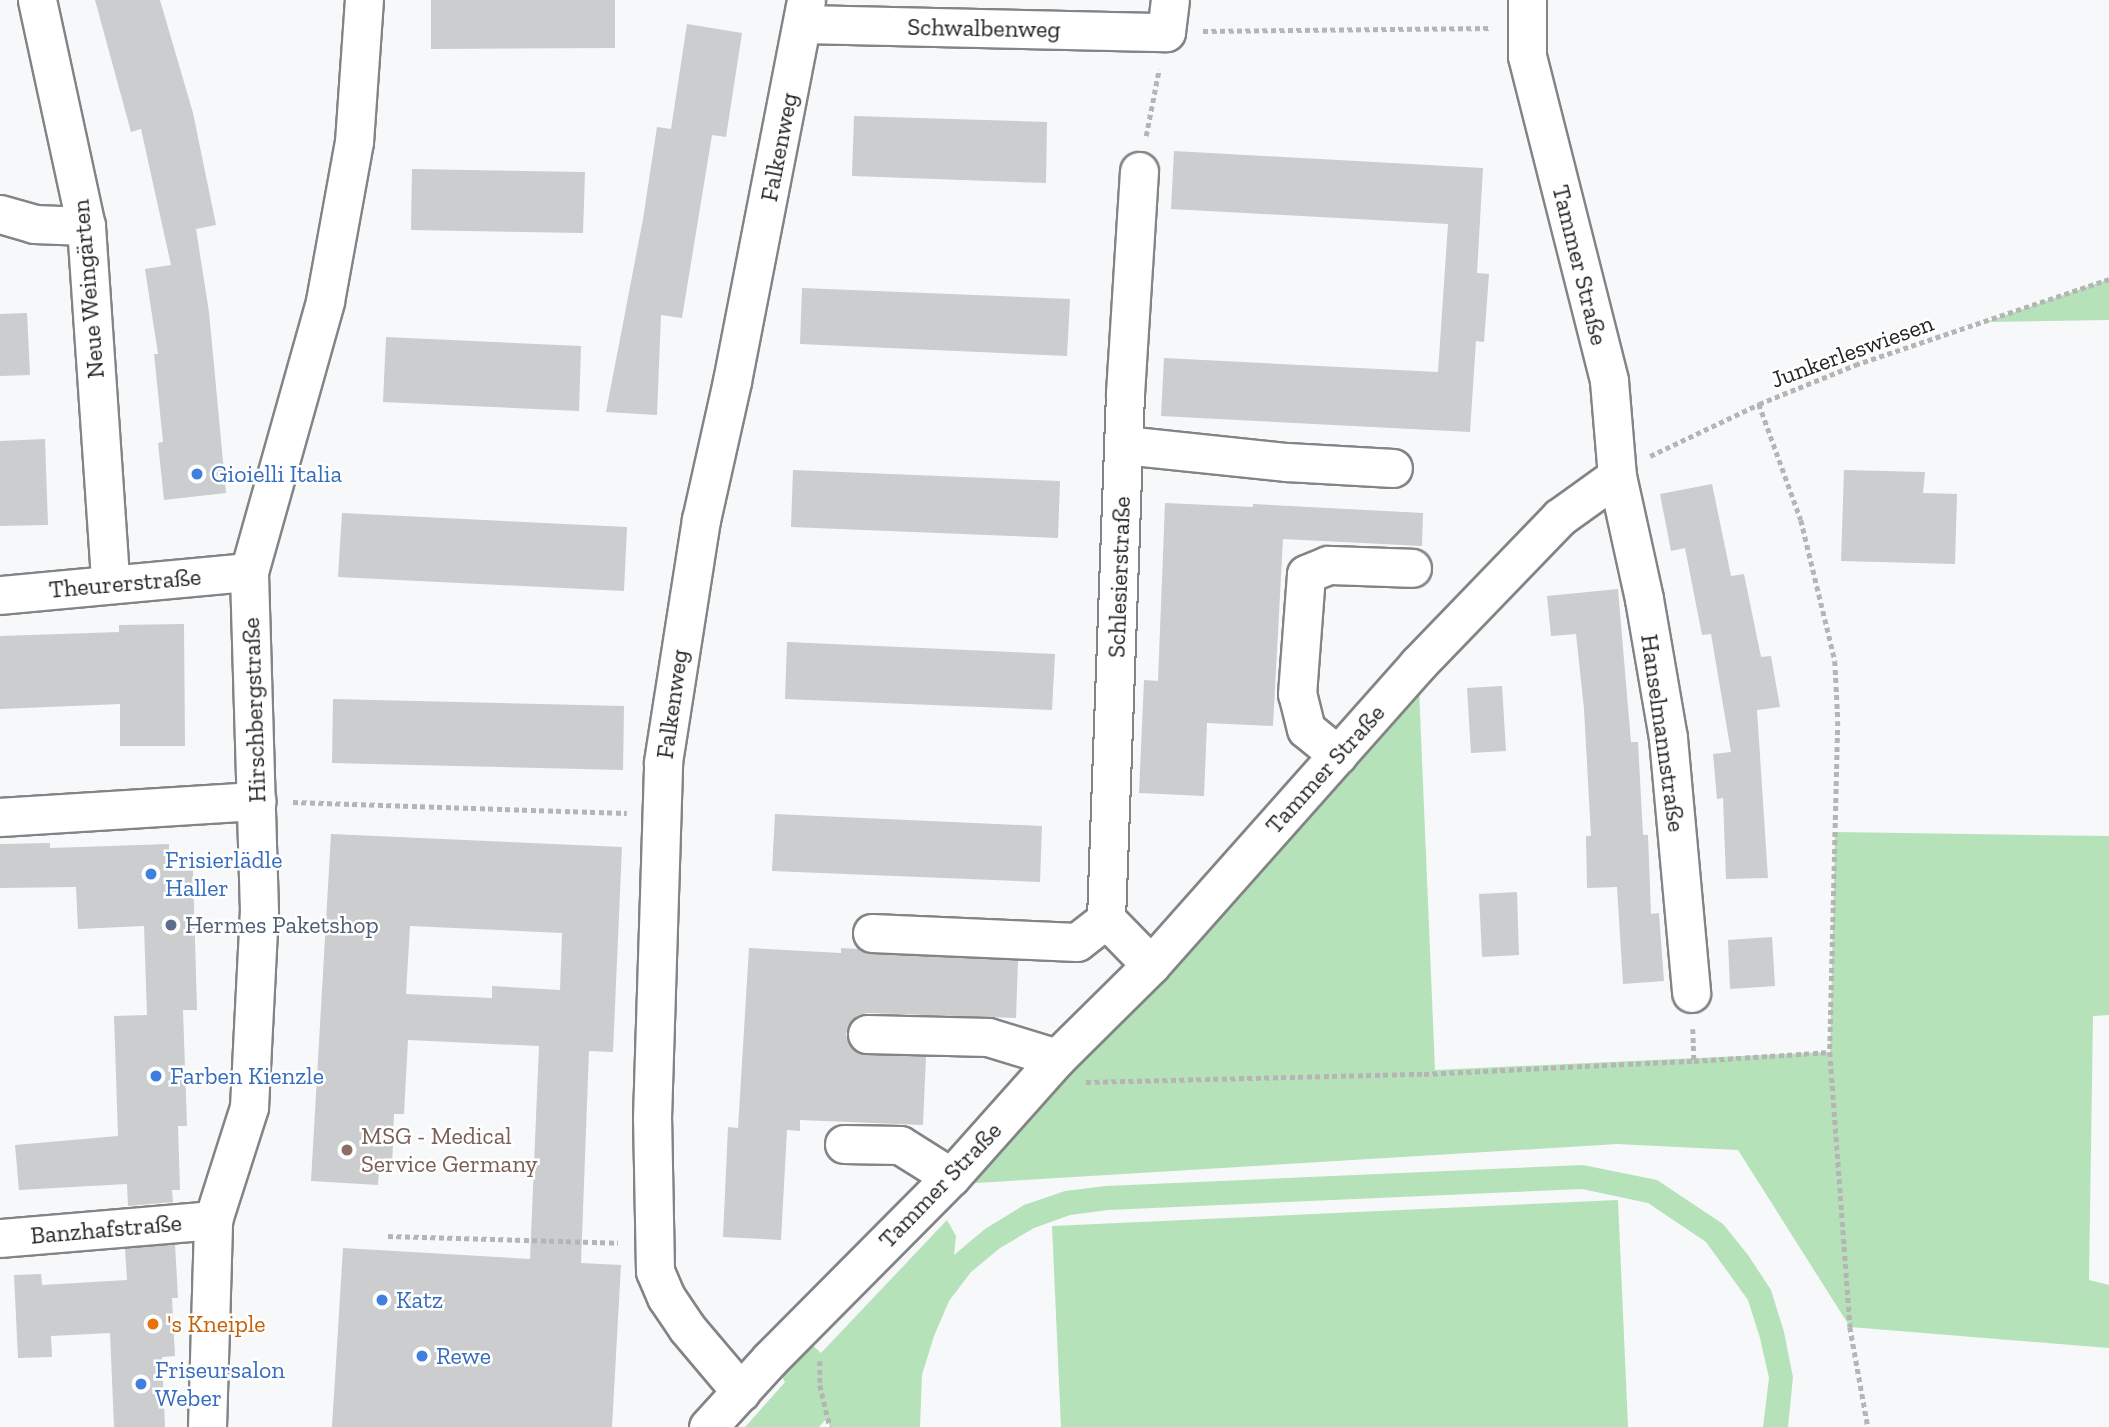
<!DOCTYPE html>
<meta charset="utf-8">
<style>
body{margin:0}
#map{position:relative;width:2109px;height:1427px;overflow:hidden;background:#f7f8f9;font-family:"Zilla Slab",serif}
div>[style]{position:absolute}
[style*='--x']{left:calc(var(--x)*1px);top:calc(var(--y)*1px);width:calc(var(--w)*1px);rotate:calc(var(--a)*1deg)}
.green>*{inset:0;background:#b6e2ba}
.building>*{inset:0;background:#cbcdce}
.path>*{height:4.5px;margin-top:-2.25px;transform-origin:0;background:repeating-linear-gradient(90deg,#b5b5b6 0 5px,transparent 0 8.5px)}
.roads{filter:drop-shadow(2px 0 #838485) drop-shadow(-2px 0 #838485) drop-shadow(0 2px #838485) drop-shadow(0 -2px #838485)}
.minor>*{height:37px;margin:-18.5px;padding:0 18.5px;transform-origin:18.5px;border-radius:18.5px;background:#fff}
.dots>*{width:19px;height:19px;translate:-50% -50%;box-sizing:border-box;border:4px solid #fff;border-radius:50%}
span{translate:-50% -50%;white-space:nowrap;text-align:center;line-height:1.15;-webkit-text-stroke:5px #fff;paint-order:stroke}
.street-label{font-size:24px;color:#252525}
.shop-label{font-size:24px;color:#366cbe}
.left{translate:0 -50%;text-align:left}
.service-label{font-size:24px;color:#4e5e75}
.education-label{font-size:24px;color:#785e54}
.food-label{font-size:24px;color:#c56008}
</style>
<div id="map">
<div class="green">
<div style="clip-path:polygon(2109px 279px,2109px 320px,1986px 322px)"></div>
<div style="clip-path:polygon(1418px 664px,1435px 1070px,1830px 1052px,1835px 832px,2109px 836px,2109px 1015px,2093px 1016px,2089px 1280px,2109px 1285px,2109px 1348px,1850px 1327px,1738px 1150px,1617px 1144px,942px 1185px)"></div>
<div style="clip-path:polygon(1583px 1165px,1657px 1180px,1723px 1224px,1748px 1255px,1771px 1290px,1784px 1332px,1793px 1377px,1788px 1427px,1763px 1427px,1769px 1378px,1760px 1338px,1748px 1300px,1706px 1242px,1648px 1203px,1582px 1189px,1108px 1210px,1070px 1215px,1034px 1228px,1000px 1248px,971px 1272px,949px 1301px,934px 1336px,922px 1375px,920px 1427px,830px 1427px,827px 1418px,819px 1427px,745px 1427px,785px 1382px,770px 1359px,798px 1332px,821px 1353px,947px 1220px,956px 1236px,954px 1255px,985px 1229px,1024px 1205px,1065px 1191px,1106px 1186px)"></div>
<div style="clip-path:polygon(1618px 1200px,1628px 1427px,1061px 1427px,1052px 1226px)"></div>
</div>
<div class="building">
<div style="clip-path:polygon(95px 0,160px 0,193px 113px,216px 225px,196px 229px,209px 312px,226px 493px,164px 500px,158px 443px,163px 442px,154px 354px,158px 354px,145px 269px,171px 265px,141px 129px,131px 132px)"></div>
<div style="clip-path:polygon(431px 0,615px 0,615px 48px,431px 49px)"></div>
<div style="clip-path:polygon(687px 24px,742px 33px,726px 137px,712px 135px,682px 318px,661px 315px,657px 415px,606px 412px,643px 219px,657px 127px,671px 129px)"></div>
<div style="clip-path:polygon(854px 116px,1047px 122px,1046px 183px,852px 176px)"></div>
<div style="clip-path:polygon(1174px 151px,1483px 168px,1477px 273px,1489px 274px,1484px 342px,1476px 341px,1470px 432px,1161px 416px,1164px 358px,1438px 372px,1448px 224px,1171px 209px)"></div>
<div style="clip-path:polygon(412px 169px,585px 172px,583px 233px,411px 230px)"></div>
<div style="clip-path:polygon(802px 288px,1070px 299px,1067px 356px,800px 344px)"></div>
<div style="clip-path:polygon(27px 313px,30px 375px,0 376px,0 314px)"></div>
<div style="clip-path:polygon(386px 337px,581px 346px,579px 411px,383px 402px)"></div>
<div style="clip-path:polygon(45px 439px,48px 525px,0 526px,0 441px)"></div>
<div style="clip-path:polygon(793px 470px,1060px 481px,1058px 538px,791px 527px)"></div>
<div style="clip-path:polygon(1844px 470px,1925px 472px,1923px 493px,1957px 494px,1955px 564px,1841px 561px)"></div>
<div style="clip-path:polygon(1712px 484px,1731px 576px,1744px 574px,1761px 657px,1771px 656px,1780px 707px,1757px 710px,1768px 878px,1726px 879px,1723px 798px,1717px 799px,1713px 754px,1731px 752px,1711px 634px,1702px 635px,1685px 548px,1671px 551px,1660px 494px)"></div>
<div style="clip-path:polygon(1165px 503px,1253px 507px,1253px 504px,1423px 513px,1422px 546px,1283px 539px,1273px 726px,1207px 723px,1204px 796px,1139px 793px,1144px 680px,1158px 681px)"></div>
<div style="clip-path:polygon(342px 513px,627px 527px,624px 591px,338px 577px)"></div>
<div style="clip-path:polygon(1618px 589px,1631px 742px,1638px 742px,1643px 835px,1648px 835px,1651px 914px,1659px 913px,1664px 981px,1623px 984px,1617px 887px,1587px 888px,1586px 836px,1591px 836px,1584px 709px,1576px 634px,1551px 636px,1547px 596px)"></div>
<div style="clip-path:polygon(184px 624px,185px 746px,120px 746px,120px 704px,0 709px,0 636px,119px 632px,119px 625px)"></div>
<div style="clip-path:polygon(787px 642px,1055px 654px,1052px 710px,785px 699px)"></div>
<div style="clip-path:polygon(1502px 686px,1506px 751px,1471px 753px,1467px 688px)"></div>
<div style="clip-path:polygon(333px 699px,624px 706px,623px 770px,332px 763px)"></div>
<div style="clip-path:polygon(775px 814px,1042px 826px,1040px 882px,772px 871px)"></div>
<div style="clip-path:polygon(evenodd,331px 834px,622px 847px,613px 1052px,589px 1051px,581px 1263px,621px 1265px,612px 1427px,332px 1427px,343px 1248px,530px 1259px,539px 1046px,408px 1040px,404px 1114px,394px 1114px,392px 1169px,379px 1168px,378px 1185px,311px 1181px,331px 834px,410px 926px,562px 933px,560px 990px,492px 986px,492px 998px,406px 994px,410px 926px)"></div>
<div style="clip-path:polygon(50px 843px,50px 848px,169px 844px,169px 871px,193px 870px,197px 1010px,183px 1010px,187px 1126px,178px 1126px,180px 1190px,172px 1190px,173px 1202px,128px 1206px,127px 1184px,19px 1190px,15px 1145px,118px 1136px,114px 1016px,147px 1015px,144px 926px,78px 929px,76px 887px,0 888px,0 844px)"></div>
<div style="clip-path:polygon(1517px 892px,1519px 955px,1482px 957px,1479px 894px)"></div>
<div style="clip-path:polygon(1772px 937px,1775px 986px,1730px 989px,1728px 940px)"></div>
<div style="clip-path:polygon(749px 948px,841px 953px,841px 948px,859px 949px,871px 954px,1018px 960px,1016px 1018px,868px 1013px,858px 1015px,850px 1023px,846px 1034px,849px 1045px,857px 1052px,926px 1056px,923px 1125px,800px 1120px,800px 1131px,787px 1130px,781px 1240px,723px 1237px,728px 1127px,738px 1128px)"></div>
<div style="clip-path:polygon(175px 1244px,178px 1298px,172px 1298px,175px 1356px,162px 1357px,165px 1427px,114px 1427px,110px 1333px,51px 1336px,52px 1357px,18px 1358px,14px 1275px,41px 1274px,42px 1285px,127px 1280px,125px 1249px)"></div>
</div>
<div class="path">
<div style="--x:1203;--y:31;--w:289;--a:-0.6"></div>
<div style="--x:1146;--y:136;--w:68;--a:-79"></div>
<div style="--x:1759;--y:404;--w:123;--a:70.1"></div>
<div style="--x:1801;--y:520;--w:145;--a:76.4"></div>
<div style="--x:1835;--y:661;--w:60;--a:87.1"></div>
<div style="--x:1838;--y:721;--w:331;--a:91.4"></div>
<div style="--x:1830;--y:1052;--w:276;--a:85.8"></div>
<div style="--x:1850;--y:1327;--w:102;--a:79.8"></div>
<div style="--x:1650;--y:456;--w:121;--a:-25.5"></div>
<div style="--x:1759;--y:404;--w:104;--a:-22.1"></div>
<div style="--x:1855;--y:365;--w:268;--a:-18.7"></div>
<div style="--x:293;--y:802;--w:334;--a:1.9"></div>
<div style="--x:1693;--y:1029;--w:32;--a:88"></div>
<div style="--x:1694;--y:1061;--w:136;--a:-3.8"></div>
<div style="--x:1086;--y:1082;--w:338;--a:-1.4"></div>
<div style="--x:1424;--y:1074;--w:270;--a:-2.8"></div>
<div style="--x:388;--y:1236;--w:230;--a:1.7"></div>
<div style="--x:820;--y:1361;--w:24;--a:90"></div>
<div style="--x:820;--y:1385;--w:43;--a:76.6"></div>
</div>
<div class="roads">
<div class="minor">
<div style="--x:37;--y:0;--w:231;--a:77.8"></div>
<div style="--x:86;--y:226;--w:357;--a:86.1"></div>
<div style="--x:1527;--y:0;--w:56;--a:90"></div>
<div style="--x:1527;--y:56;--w:335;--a:75.8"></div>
<div style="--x:1609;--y:381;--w:95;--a:85.2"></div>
<div style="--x:1617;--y:476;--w:126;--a:77.6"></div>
<div style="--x:1644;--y:599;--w:141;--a:80.2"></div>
<div style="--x:1668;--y:738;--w:256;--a:84.8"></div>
<div style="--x:803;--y:24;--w:363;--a:1.3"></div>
<div style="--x:1166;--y:32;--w:32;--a:-83"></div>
<div style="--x:1139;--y:171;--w:222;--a:93.6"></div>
<div style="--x:1125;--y:393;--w:526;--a:92.07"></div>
<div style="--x:1106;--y:919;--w:64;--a:45.6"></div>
<div style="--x:0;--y:214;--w:35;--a:16"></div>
<div style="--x:34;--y:224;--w:52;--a:2.2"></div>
<div style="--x:1124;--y:445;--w:164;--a:6"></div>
<div style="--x:1287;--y:462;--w:106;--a:3.2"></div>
<div style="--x:0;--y:595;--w:250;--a:-5.3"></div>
<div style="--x:1338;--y:755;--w:41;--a:-140.9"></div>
<div style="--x:1306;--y:729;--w:36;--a:-104"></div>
<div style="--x:1297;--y:694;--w:120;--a:-85.7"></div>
<div style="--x:1306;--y:574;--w:24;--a:-22"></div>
<div style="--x:1328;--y:565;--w:84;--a:2"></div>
<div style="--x:0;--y:817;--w:257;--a:-3.6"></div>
<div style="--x:872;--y:933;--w:205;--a:2.5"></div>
<div style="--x:1077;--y:942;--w:37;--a:-38"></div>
<div style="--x:867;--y:1034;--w:121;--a:1.4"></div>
<div style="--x:988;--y:1037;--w:72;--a:16.9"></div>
<div style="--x:844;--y:1144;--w:56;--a:1"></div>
<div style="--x:900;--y:1145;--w:60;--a:32.1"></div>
<div style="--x:0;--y:1238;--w:214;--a:-4.8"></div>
<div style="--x:741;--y:1392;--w:84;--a:-130.2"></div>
<div style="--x:687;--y:1328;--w:37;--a:-124"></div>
<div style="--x:666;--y:1297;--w:28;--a:-113"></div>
<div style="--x:655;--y:1271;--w:153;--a:-91.1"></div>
<div style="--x:652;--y:1118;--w:356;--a:-88.2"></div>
<div style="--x:663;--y:762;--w:245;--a:-81.1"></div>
<div style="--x:701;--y:520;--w:142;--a:-77.4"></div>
<div style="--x:732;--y:381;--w:388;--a:-79"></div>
<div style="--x:207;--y:1427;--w:207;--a:-88.3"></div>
<div style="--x:213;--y:1220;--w:119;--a:-72.3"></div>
<div style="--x:249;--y:1107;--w:196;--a:-87.1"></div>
<div style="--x:259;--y:911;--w:339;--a:-91.7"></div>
<div style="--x:249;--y:572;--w:281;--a:-74.3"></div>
<div style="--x:325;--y:301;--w:162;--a:-79.7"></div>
<div style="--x:354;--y:142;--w:142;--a:-86"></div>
<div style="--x:708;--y:1427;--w:92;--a:-47.6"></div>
<div style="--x:770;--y:1359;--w:257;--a:-45.2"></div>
<div style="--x:951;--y:1177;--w:159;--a:-48.3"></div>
<div style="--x:1057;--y:1058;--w:132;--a:-44.7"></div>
<div style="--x:1151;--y:965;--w:402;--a:-48.4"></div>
<div style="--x:1418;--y:664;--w:204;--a:-46"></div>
<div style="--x:1560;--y:517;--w:70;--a:-35.7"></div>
</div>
</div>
<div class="dots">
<div style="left:197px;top:474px;background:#3f7fe0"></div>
<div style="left:151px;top:874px;background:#3f7fe0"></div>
<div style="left:171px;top:925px;background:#5c6f8a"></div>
<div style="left:156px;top:1076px;background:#3f7fe0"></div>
<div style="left:347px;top:1150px;background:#8d6e63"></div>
<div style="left:382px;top:1300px;background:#3f7fe0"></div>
<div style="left:153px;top:1324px;background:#e8710a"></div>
<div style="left:422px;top:1356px;background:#3f7fe0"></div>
<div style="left:141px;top:1384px;background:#3f7fe0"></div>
</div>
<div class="street-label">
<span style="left:984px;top:28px;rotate:1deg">Schwalbenweg</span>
<span style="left:779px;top:147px;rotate:-79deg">Falkenweg</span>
<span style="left:1580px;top:265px;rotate:76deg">Tammer Straße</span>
<span style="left:88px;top:289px;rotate:-95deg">Neue Weingärten</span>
<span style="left:1852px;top:351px;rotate:-20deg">Junkerleswiesen</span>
<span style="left:1119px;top:577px;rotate:-88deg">Schlesierstraße</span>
<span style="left:125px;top:583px;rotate:-5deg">Theurerstraße</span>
<span style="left:672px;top:704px;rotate:-82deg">Falkenweg</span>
<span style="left:254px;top:710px;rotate:-92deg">Hirschbergstraße</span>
<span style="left:1663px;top:733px;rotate:82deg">Hanselmannstraße</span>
<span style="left:1325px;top:769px;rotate:-48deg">Tammer Straße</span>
<span style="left:940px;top:1185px;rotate:-46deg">Tammer Straße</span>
<span style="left:106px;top:1229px;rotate:-5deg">Banzhafstraße</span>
</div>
<div class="shop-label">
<span class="left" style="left:211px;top:474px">Gioielli Italia</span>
<span class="left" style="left:165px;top:874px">Frisierlädle<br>Haller</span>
<span class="left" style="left:170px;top:1076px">Farben Kienzle</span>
<span class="left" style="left:396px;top:1300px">Katz</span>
<span class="left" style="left:436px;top:1356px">Rewe</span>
<span class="left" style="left:155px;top:1384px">Friseursalon<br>Weber</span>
</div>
<div class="service-label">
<span class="left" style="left:185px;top:925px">Hermes Paketshop</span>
</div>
<div class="education-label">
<span class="left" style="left:361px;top:1150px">MSG - Medical<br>Service Germany</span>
</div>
<div class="food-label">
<span class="left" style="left:167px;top:1324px">'s Kneiple</span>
</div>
</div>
